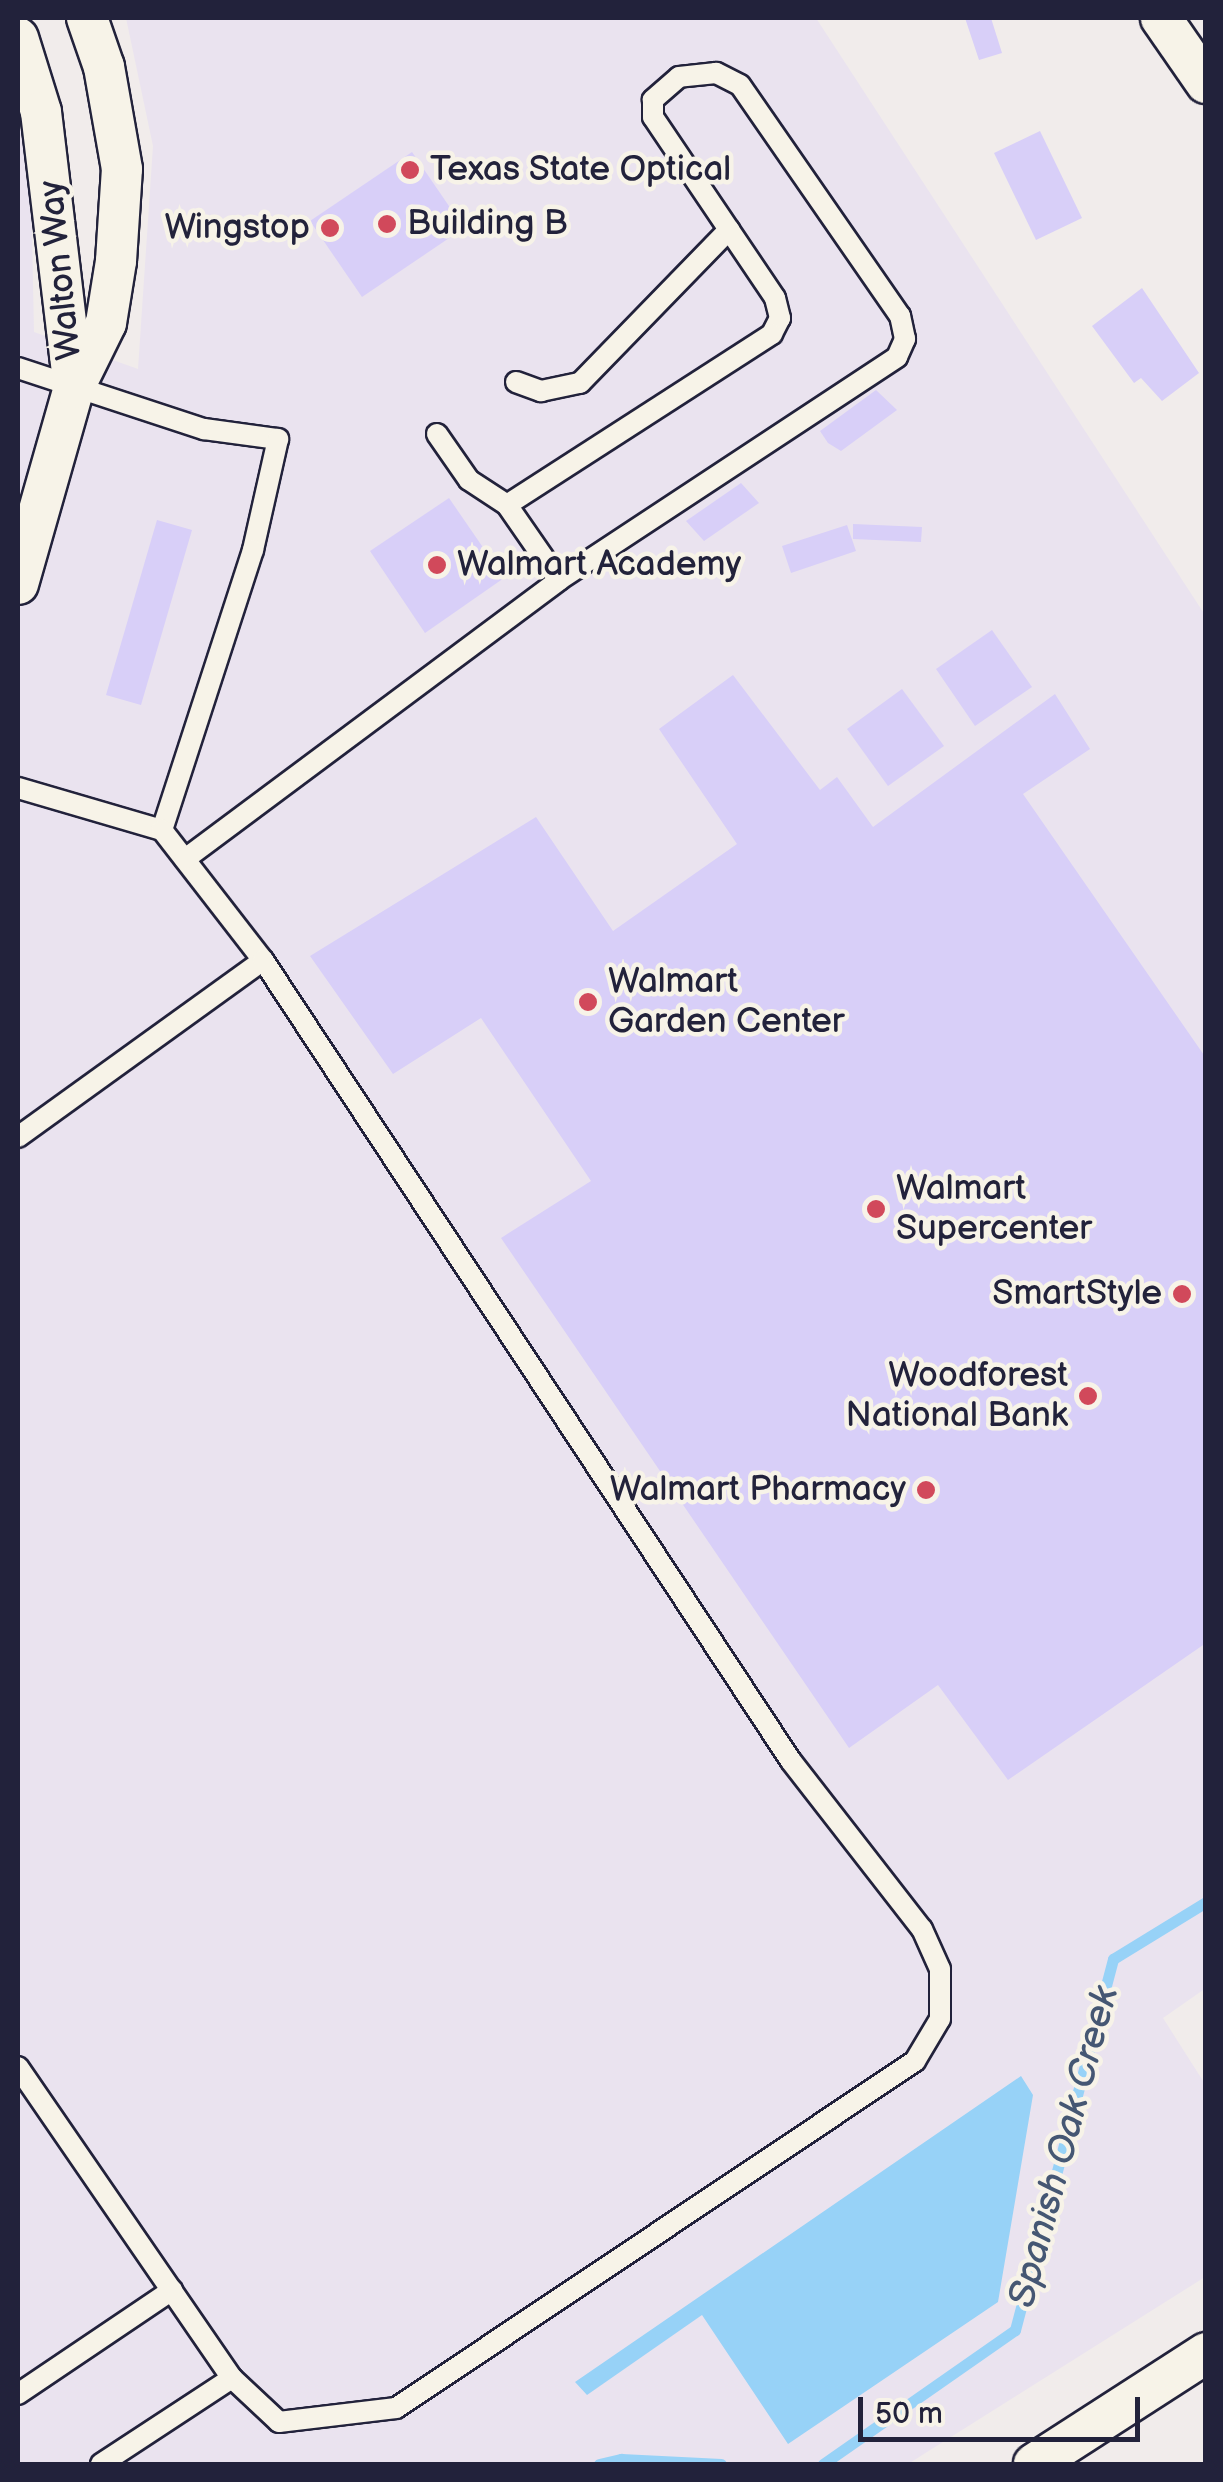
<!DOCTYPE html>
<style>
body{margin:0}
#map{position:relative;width:1223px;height:2482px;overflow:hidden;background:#f1eceb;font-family:"Balsamiq Sans",sans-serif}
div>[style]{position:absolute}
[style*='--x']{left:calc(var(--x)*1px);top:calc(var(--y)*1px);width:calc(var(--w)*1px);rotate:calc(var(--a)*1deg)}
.built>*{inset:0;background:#eae3ef}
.water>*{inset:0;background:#97d2f7}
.stream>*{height:11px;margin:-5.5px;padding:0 5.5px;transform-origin:5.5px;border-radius:5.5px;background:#97d2f7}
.building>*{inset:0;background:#d8cff8}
.roads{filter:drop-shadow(2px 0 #22223b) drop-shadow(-2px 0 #22223b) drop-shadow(0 2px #22223b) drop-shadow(0 -2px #22223b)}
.service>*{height:20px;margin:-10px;padding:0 10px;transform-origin:10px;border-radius:10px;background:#f7f3e8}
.minor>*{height:40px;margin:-20px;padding:0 20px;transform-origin:20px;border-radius:20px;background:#f7f3e8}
.dots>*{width:28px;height:28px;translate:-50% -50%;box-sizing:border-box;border:5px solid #f7f3e8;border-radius:50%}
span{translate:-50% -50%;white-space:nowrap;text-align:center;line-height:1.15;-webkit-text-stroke:9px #f7f3e8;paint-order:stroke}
.poi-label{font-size:35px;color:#22223b}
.left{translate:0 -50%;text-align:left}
.right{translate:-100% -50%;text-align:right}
.street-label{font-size:35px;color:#22223b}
.water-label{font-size:38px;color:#455773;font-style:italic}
.frame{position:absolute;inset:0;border:20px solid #22223b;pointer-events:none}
.scale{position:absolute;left:858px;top:2397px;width:282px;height:45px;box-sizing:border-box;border:5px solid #22223b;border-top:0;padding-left:12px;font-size:30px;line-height:35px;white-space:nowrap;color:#22223b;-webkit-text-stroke:8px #f7f3e8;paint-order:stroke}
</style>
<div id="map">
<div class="built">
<div style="clip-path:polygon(126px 18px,816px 18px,1205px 615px,1206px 1988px,1163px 2018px,1205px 2084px,1205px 2277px,908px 2464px,18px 2464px,18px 117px,31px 187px,34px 332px,138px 369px,153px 146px)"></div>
</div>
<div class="water">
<div style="clip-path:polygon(1021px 2076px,1033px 2095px,998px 2302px,788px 2444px,702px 2315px,587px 2395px,575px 2382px)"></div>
</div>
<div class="stream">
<div style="--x:599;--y:2464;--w:23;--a:-13"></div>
<div style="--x:621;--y:2459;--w:100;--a:2.9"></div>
<div style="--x:823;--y:2464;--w:234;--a:-34.9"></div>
<div style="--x:1015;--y:2330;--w:384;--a:-75.2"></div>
<div style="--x:1113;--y:1959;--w:109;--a:-31.5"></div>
</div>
<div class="building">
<div style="clip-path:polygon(965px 18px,991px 18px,1002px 53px,979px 60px)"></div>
<div style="clip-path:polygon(1040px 131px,1082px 218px,1036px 240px,994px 153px)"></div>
<div style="clip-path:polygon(412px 152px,464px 228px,362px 297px,310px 221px)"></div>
<div style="clip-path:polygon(1142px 288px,1199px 373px,1162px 401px,1141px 378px,1134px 383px,1092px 326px)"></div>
<div style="clip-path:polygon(876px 390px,897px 410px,841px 451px,828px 443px,820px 431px)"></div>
<div style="clip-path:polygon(741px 483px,759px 503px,704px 541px,686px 521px)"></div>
<div style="clip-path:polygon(449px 498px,504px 578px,425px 633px,370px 551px)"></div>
<div style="clip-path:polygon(157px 520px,192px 530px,141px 705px,106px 695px)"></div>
<div style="clip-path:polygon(853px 524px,922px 527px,921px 542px,853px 539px)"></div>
<div style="clip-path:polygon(847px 525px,856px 551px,791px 573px,782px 546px)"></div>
<div style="clip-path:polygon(992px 630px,1032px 687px,975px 726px,936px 669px)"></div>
<div style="clip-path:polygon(733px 675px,820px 790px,837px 777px,873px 827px,1055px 694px,1090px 749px,1023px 794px,1206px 1058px,1206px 1643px,1008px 1780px,938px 1685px,849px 1748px,501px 1238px,591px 1181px,481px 1018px,393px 1074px,310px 956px,536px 817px,613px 931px,737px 844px,659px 729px)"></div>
<div style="clip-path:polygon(902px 689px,944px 746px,888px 786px,847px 729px)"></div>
</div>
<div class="roads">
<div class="service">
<div style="--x:18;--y:368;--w:196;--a:18.2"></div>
<div style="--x:204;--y:429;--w:75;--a:7.7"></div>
<div style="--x:278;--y:439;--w:114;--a:102.7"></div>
<div style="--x:253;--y:550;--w:294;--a:108"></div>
<div style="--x:516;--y:382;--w:27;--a:20"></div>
<div style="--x:541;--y:391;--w:40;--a:-12"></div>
<div style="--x:580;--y:383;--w:214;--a:-45.8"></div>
<div style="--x:437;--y:434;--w:56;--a:55.2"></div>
<div style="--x:469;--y:480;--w:45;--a:33.3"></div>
<div style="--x:507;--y:505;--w:91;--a:55.3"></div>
<div style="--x:18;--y:788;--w:150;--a:16.3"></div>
<div style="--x:162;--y:830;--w:165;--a:52.2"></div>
<div style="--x:185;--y:859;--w:467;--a:-36.7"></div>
<div style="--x:559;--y:580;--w:405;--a:-33.4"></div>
<div style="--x:897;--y:357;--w:20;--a:-66"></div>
<div style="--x:905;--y:339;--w:24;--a:-102"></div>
<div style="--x:900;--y:316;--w:281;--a:-124.7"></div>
<div style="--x:740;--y:85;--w:27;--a:-153"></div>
<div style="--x:716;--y:73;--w:37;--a:174"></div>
<div style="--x:679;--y:77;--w:35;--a:139"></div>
<div style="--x:653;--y:100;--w:17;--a:90"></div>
<div style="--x:653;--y:117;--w:218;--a:56"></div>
<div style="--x:775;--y:298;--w:21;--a:76"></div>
<div style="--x:780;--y:318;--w:18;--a:117"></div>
<div style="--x:772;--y:334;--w:315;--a:147.2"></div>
<div style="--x:18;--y:1137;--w:302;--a:-35.8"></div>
<div style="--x:263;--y:960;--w:959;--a:56.61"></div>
<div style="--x:791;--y:1761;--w:213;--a:52.1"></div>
<div style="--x:922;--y:1929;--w:44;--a:65.8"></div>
<div style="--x:940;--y:1969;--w:50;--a:90"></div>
<div style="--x:940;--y:2019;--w:49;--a:120.8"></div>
<div style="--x:915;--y:2061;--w:624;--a:146.23"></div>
<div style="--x:396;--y:2408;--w:118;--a:173.2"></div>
<div style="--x:279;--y:2422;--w:64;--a:-136.9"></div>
<div style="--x:232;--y:2378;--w:157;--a:146.7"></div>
<div style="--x:18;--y:2067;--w:378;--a:55.5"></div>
<div style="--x:18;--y:2394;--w:186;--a:-34"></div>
</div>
<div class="minor">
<div style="--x:1161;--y:18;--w:79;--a:55.3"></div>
<div style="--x:18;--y:38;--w:77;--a:72.7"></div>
<div style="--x:41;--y:112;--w:278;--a:83.2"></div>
<div style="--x:18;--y:584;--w:204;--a:-74.1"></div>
<div style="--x:74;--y:388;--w:72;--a:-63.8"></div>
<div style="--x:106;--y:323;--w:63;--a:-80.8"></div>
<div style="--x:116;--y:261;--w:92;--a:-86.3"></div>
<div style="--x:122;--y:169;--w:104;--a:-100"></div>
<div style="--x:104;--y:67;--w:52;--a:-109.1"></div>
<div style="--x:1034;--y:2464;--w:205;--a:-32.8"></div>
</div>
</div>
<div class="dots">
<div style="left:410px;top:170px;background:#d1495b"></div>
<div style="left:387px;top:224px;background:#d1495b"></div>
<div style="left:330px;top:228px;background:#d1495b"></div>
<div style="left:437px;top:565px;background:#d1495b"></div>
<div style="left:588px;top:1002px;background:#d1495b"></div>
<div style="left:876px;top:1209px;background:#d1495b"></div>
<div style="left:1182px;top:1294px;background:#d1495b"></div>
<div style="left:1088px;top:1396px;background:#d1495b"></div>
<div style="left:926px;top:1490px;background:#d1495b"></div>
</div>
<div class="poi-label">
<span class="left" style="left:430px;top:170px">Texas State Optical</span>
<span class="left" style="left:407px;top:224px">Building B</span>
<span class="right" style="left:310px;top:228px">Wingstop</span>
<span class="left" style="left:457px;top:565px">Walmart Academy</span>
<span class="left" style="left:608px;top:1002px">Walmart<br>Garden Center</span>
<span class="left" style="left:896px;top:1209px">Walmart<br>Supercenter</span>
<span class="right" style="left:1162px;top:1294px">SmartStyle</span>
<span class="right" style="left:1068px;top:1396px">Woodforest<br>National Bank</span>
<span class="right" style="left:906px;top:1490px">Walmart Pharmacy</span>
</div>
<div class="street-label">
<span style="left:61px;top:270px;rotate:-96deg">Walton Way</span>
</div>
<div class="water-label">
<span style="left:1064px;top:2147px;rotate:-75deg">Spanish Oak Creek</span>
</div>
<div class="frame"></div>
<div class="scale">50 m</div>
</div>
